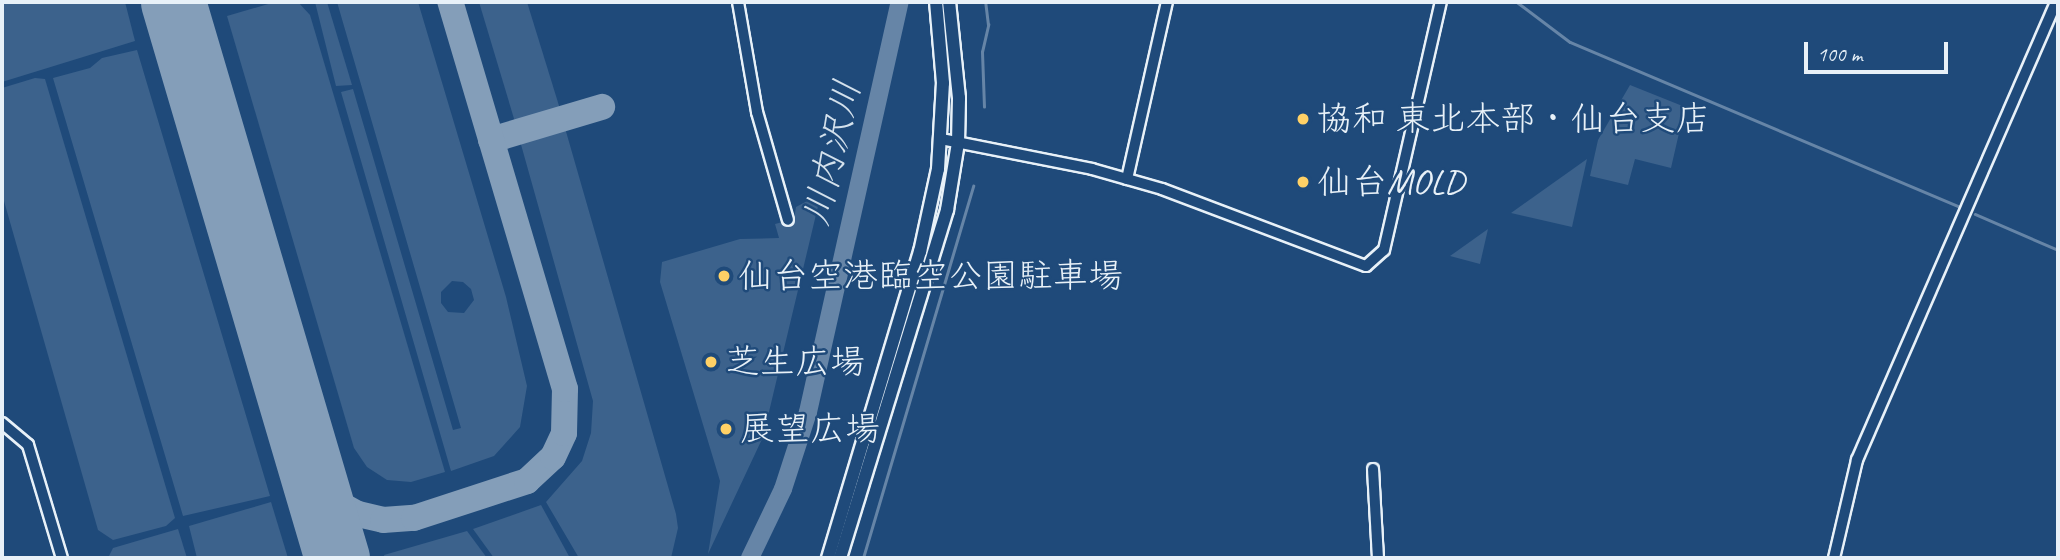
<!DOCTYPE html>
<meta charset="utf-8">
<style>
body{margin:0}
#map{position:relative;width:2060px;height:560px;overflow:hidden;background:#1f4a7a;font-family:Caveat,"Klee One",sans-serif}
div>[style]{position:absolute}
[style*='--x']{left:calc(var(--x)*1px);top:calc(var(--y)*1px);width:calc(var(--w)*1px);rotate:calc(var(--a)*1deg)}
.green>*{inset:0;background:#3c628c}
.stream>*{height:2.5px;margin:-1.25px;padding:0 1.25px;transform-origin:1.25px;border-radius:1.25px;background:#6685a7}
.river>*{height:18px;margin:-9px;padding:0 9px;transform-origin:9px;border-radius:9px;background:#6685a7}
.taxiway>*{height:26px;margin:-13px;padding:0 13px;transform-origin:13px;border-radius:13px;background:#849eb9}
.runway>*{height:65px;margin:-32.5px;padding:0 32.5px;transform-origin:32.5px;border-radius:32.5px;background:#849eb9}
.roads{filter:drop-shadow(2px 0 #e8f1f8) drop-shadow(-2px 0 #e8f1f8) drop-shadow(0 2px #e8f1f8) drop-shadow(0 -2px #e8f1f8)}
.minor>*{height:10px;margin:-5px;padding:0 5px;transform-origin:5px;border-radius:5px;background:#1f4a7a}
.major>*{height:12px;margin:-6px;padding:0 6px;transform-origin:6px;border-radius:6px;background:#1f4a7a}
.dots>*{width:19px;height:19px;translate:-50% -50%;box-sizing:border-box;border:4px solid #1f4a7a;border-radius:50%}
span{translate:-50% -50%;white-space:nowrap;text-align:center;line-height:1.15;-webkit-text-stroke:5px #1f4a7a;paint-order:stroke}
.poi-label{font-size:35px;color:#e8f1f8}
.left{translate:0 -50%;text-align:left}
.water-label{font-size:37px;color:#d4e1ec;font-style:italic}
.frame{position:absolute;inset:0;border:4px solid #e8f1f8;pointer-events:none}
.scale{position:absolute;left:1804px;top:42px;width:144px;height:32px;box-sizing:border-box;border:4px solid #e8f1f8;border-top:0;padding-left:9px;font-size:21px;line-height:24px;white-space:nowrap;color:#e8f1f8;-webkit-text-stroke:5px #1f4a7a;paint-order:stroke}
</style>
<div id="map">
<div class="green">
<div style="clip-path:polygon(2px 2px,125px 2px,135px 41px,2px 82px)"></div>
<div style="clip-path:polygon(275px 2px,298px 2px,310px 15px,445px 472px,411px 482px,387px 480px,367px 467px,354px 448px,227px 16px)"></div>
<div style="clip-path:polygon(315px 2px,327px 2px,352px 85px,336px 86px)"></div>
<div style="clip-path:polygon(evenodd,337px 2px,418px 2px,506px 297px,527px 386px,520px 427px,494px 456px,451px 471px,341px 92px,353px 89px,453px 430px,461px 428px,337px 2px,452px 281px,463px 282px,471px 289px,474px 300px,464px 313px,448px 312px,441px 303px,441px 292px,452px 281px)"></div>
<div style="clip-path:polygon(479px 2px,527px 2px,560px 109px,515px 122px)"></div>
<div style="clip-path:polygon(137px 50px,270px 496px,183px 516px,53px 78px,90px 68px,102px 58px)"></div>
<div style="clip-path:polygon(35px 78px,45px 79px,175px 518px,166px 526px,113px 540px,98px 530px,2px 194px,2px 88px)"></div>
<div style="clip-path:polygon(1630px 85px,1685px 107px,1671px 168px,1635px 159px,1628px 185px,1590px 176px,1598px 140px)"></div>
<div style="clip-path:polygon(565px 128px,676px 514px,678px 528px,671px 558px,579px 558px,546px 502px,582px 461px,591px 433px,593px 401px,520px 141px)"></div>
<div style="clip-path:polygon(1587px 159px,1572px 227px,1511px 213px)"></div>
<div style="clip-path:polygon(809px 200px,819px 202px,763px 437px,708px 554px,720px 481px,660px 282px,662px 262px,740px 239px,779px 238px,775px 224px,794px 219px,796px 207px)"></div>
<div style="clip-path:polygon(1488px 229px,1480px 264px,1450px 256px)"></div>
<div style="clip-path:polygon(271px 502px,288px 558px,197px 558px,189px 526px)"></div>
<div style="clip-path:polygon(541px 505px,570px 558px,494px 558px,473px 529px)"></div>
<div style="clip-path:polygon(178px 529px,187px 558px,108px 558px,113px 548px)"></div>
<div style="clip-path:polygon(467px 531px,487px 558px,385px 558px,384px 555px)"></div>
</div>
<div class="stream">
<div style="--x:1517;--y:2;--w:66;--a:37"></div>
<div style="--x:1570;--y:42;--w:423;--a:22.9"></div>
<div style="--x:984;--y:107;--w:55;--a:-92.1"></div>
<div style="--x:982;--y:52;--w:28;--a:-77"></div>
<div style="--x:988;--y:25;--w:23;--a:-97"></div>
<div style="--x:1975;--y:214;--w:90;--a:23.4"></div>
<div style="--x:863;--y:558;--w:388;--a:-73.5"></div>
</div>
<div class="river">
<div style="--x:750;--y:558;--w:76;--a:-64.4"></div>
<div style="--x:783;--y:489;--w:81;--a:-72"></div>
<div style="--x:808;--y:412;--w:420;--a:-77.4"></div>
</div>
<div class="taxiway">
<div style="--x:491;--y:140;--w:116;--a:-16.6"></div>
<div style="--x:314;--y:480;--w:31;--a:45"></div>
<div style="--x:336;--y:502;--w:25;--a:29"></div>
<div style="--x:358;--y:514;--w:26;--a:13"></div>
<div style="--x:383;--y:520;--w:31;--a:-4"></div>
<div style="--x:414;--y:518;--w:119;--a:-18.1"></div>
<div style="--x:527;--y:481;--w:35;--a:-43"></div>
<div style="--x:553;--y:457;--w:26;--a:-65"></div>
<div style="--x:564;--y:433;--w:44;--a:-88.7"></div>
<div style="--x:565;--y:389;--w:404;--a:-106.5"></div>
</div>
<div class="runway">
<div style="--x:173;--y:2;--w:580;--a:73.57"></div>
</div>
<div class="roads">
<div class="minor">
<div style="--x:738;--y:2;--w:112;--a:80.2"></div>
<div style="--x:757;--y:112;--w:112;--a:74"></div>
<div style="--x:941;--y:139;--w:154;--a:11.2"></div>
<div style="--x:1092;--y:169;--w:73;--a:15.9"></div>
<div style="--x:1162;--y:189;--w:218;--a:20.7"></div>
<div style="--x:1366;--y:266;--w:24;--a:-42"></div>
<div style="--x:1384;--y:250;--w:254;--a:-77.1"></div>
<div style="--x:1127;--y:179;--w:181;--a:-77.3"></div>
<div style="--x:2;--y:423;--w:34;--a:40"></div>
<div style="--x:28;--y:445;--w:118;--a:73.3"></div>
<div style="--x:1373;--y:469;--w:89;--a:86.8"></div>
<div style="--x:1834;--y:558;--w:101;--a:-76.8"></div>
<div style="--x:1857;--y:460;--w:499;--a:-66.5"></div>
</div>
<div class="major">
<div style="--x:828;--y:558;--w:320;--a:-73.3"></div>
<div style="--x:920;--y:252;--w:85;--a:-77.8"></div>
<div style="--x:938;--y:169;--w:86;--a:-86.7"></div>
<div style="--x:943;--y:83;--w:81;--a:-94.9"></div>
<div style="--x:840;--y:558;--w:364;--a:-72.9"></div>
<div style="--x:947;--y:210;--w:68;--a:-80.7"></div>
<div style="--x:958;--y:143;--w:45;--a:-88.7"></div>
<div style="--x:959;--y:98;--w:97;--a:-95.9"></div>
</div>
</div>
<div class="dots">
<div style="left:1303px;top:119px;background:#ffd166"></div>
<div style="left:1303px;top:182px;background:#ffd166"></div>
<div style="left:724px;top:276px;background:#ffd166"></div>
<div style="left:711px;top:362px;background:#ffd166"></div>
<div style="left:726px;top:429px;background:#ffd166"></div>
</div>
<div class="poi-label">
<span class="left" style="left:1317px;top:119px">協和 東北本部・仙台支店</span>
<span class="left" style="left:1317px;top:182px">仙台MOLD</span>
<span class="left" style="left:738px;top:276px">仙台空港臨空公園駐車場</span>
<span class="left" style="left:725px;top:362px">芝生広場</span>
<span class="left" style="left:740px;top:429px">展望広場</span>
</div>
<div class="water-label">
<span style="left:832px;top:153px;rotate:-77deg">川内沢川</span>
</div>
<div class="frame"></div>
<div class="scale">100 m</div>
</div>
